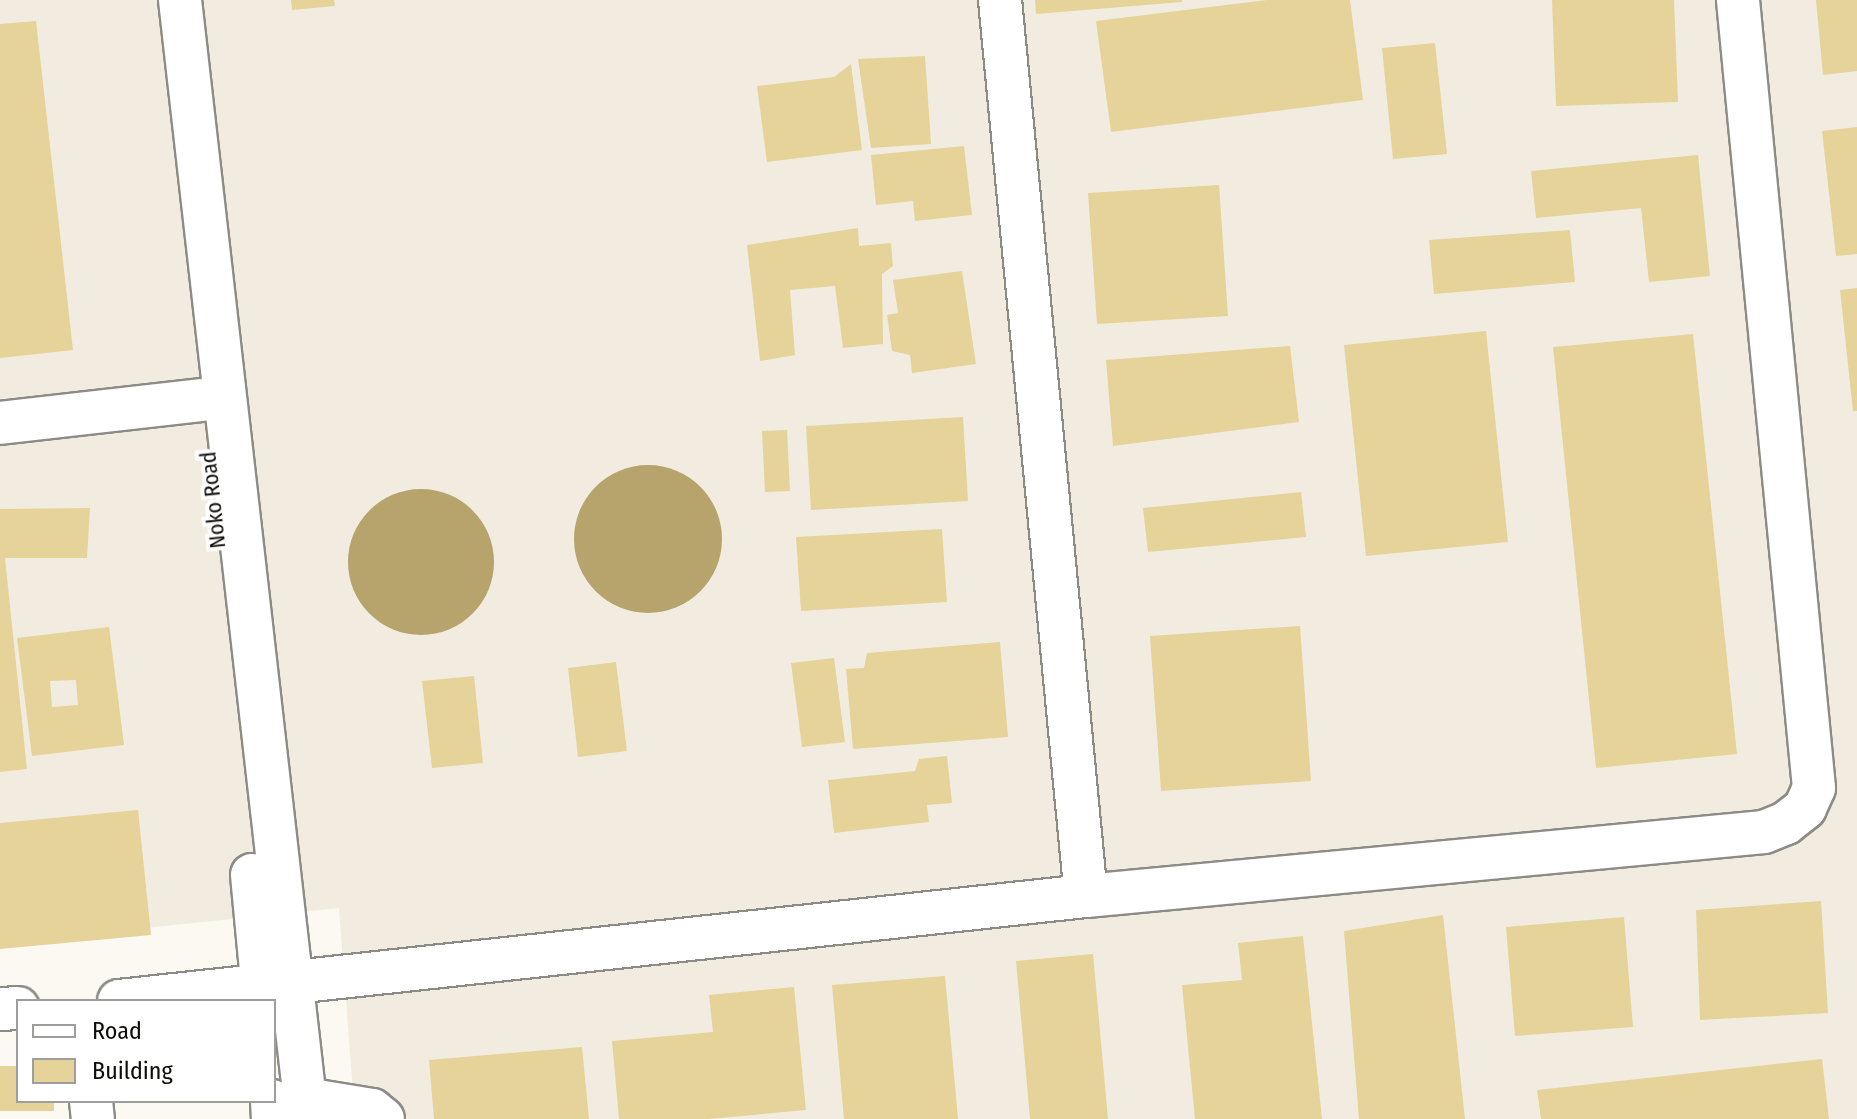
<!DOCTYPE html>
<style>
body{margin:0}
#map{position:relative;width:1857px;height:1119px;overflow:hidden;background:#fbf9f1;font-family:"Fira Sans Condensed",sans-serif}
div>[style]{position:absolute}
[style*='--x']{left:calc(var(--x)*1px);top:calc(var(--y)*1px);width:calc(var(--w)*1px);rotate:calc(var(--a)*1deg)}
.built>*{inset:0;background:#f1ecdf}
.water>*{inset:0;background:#b6a46c}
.round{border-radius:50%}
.building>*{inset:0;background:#e6d399}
.roads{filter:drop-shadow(2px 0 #8d8b85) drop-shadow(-2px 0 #8d8b85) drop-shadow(0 2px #8d8b85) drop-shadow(0 -2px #8d8b85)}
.minor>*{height:42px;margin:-21px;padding:0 21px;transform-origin:21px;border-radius:21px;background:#fff}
span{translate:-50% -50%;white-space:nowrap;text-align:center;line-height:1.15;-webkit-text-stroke:8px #fff;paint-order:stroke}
.street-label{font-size:22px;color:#0d0c0a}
.legend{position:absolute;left:16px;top:999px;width:260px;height:104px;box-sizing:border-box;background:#fff;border:2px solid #9e9e9d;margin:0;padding:10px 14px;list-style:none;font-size:24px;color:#0d0c0a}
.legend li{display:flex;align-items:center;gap:16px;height:40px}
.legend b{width:40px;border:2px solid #9e9e9d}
</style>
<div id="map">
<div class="built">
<div style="clip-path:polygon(0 0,1857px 0,1857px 1119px,355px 1119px,339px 908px,0 943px)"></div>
</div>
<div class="water">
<div class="round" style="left:574px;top:465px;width:148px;height:148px"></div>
<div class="round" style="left:348px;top:489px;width:146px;height:146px"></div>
</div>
<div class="building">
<div style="clip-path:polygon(291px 0,334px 0,335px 6px,292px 10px)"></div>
<div style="clip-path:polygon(1035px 0,1182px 0,1182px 2px,1036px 14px)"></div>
<div style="clip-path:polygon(1267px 0,1350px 0,1363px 100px,1111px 132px,1096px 21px)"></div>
<div style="clip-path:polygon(1552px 0,1674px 0,1678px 102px,1556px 106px)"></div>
<div style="clip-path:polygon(1816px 0,1857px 0,1857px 71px,1823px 75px)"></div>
<div style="clip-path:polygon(36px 21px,73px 350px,0 358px,0 24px)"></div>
<div style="clip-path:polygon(1435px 43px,1447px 154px,1393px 159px,1382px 48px)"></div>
<div style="clip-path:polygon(925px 56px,931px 144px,871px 148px,858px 59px)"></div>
<div style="clip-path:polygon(851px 64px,862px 150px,767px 162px,757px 86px,834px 77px)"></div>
<div style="clip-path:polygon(1857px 127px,1857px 254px,1836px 256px,1822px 131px)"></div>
<div style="clip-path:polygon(964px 146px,972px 215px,915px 221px,913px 201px,876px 205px,871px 155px)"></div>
<div style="clip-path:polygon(1698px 155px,1710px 276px,1649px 282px,1641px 208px,1536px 218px,1531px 171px)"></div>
<div style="clip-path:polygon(1219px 185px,1228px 316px,1097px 324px,1088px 193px)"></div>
<div style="clip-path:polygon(858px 228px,859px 246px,891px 243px,893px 266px,882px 274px,883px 344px,843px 348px,835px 286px,790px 290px,795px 355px,760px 361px,747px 245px)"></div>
<div style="clip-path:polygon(1570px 230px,1575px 282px,1434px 294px,1429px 240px)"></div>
<div style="clip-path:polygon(962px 271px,976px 364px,912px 373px,910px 355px,892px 351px,887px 315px,898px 313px,893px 280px)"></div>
<div style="clip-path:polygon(1857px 288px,1857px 411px,1853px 411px,1840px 290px)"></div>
<div style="clip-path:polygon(1486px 331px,1508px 542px,1366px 556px,1344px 345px)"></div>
<div style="clip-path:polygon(1693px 334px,1737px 754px,1596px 768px,1553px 347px)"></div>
<div style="clip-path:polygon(1290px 346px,1299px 422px,1113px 446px,1106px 360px)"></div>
<div style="clip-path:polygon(963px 417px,968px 501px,811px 510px,806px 426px)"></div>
<div style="clip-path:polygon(787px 430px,790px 491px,765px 492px,762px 431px)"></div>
<div style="clip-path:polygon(1301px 492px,1306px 537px,1148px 552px,1143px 508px)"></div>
<div style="clip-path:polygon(90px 508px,87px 558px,5px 558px,27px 769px,0 772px,0 509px)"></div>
<div style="clip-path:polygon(942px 529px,947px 602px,801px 611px,796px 537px)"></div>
<div style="clip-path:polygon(1300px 626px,1311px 781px,1161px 791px,1150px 636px)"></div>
<div style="clip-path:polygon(evenodd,109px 627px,124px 745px,32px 756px,17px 638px,109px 627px,76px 680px,78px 705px,52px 707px,50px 681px,76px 680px)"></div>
<div style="clip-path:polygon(1000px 642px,1008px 737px,853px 749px,846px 669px,864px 668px,867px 653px)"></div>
<div style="clip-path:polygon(834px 658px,845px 742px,802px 747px,791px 663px)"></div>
<div style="clip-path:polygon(616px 662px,627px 751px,578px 757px,568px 668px)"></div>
<div style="clip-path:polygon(474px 676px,483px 763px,432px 768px,422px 681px)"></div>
<div style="clip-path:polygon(947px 756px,952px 803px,927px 805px,929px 822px,834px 833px,828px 780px,915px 771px,919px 759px)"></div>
<div style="clip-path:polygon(138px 810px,151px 935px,0 949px,0 823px)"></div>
<div style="clip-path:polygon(1821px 901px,1828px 1013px,1700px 1020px,1696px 910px)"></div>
<div style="clip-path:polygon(1443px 915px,1465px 1119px,1359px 1119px,1344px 931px)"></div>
<div style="clip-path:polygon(1624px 917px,1633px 1027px,1515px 1036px,1506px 927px)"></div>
<div style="clip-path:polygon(1303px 936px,1322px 1119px,1195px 1119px,1182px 985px,1242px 980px,1238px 943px)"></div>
<div style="clip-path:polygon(1093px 954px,1108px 1119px,1030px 1119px,1016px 961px)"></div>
<div style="clip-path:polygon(945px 976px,958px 1119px,844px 1119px,832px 985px)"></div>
<div style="clip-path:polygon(794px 987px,806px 1110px,709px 1119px,619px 1119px,612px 1041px,713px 1032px,709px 995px)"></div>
<div style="clip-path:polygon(582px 1047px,589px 1119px,434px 1119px,429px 1060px)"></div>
<div style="clip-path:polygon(1822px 1059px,1829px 1119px,1541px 1119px,1537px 1090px)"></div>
<div style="clip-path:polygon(0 1066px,18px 1066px,18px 1101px,54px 1101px,54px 1111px,0 1111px)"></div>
</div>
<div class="roads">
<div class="minor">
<div style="--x:180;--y:0;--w:1126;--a:83.52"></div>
<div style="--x:1000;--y:0;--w:900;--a:84.52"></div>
<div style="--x:0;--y:423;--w:203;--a:-6.5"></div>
<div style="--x:252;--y:875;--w:127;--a:84.6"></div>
<div style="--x:119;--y:1001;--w:973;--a:-6.2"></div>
<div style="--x:1086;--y:896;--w:681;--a:-5.39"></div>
<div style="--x:1764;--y:832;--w:24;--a:-22"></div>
<div style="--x:1786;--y:823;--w:24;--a:-38"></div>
<div style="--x:1805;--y:808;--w:22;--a:-66"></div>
<div style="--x:1814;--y:788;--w:792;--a:-95.51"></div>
<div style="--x:0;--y:1009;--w:18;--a:-3"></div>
<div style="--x:305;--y:1099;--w:68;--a:9.3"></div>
<div style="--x:372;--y:1110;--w:14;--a:39"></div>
<div style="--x:91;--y:1101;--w:18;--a:84"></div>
<div style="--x:272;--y:1101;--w:18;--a:87"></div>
</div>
</div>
<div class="street-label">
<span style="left:213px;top:500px;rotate:-96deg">Noko Road</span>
</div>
<ul class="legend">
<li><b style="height:10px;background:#fff"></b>Road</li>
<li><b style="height:22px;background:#e6d399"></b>Building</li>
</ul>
</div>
